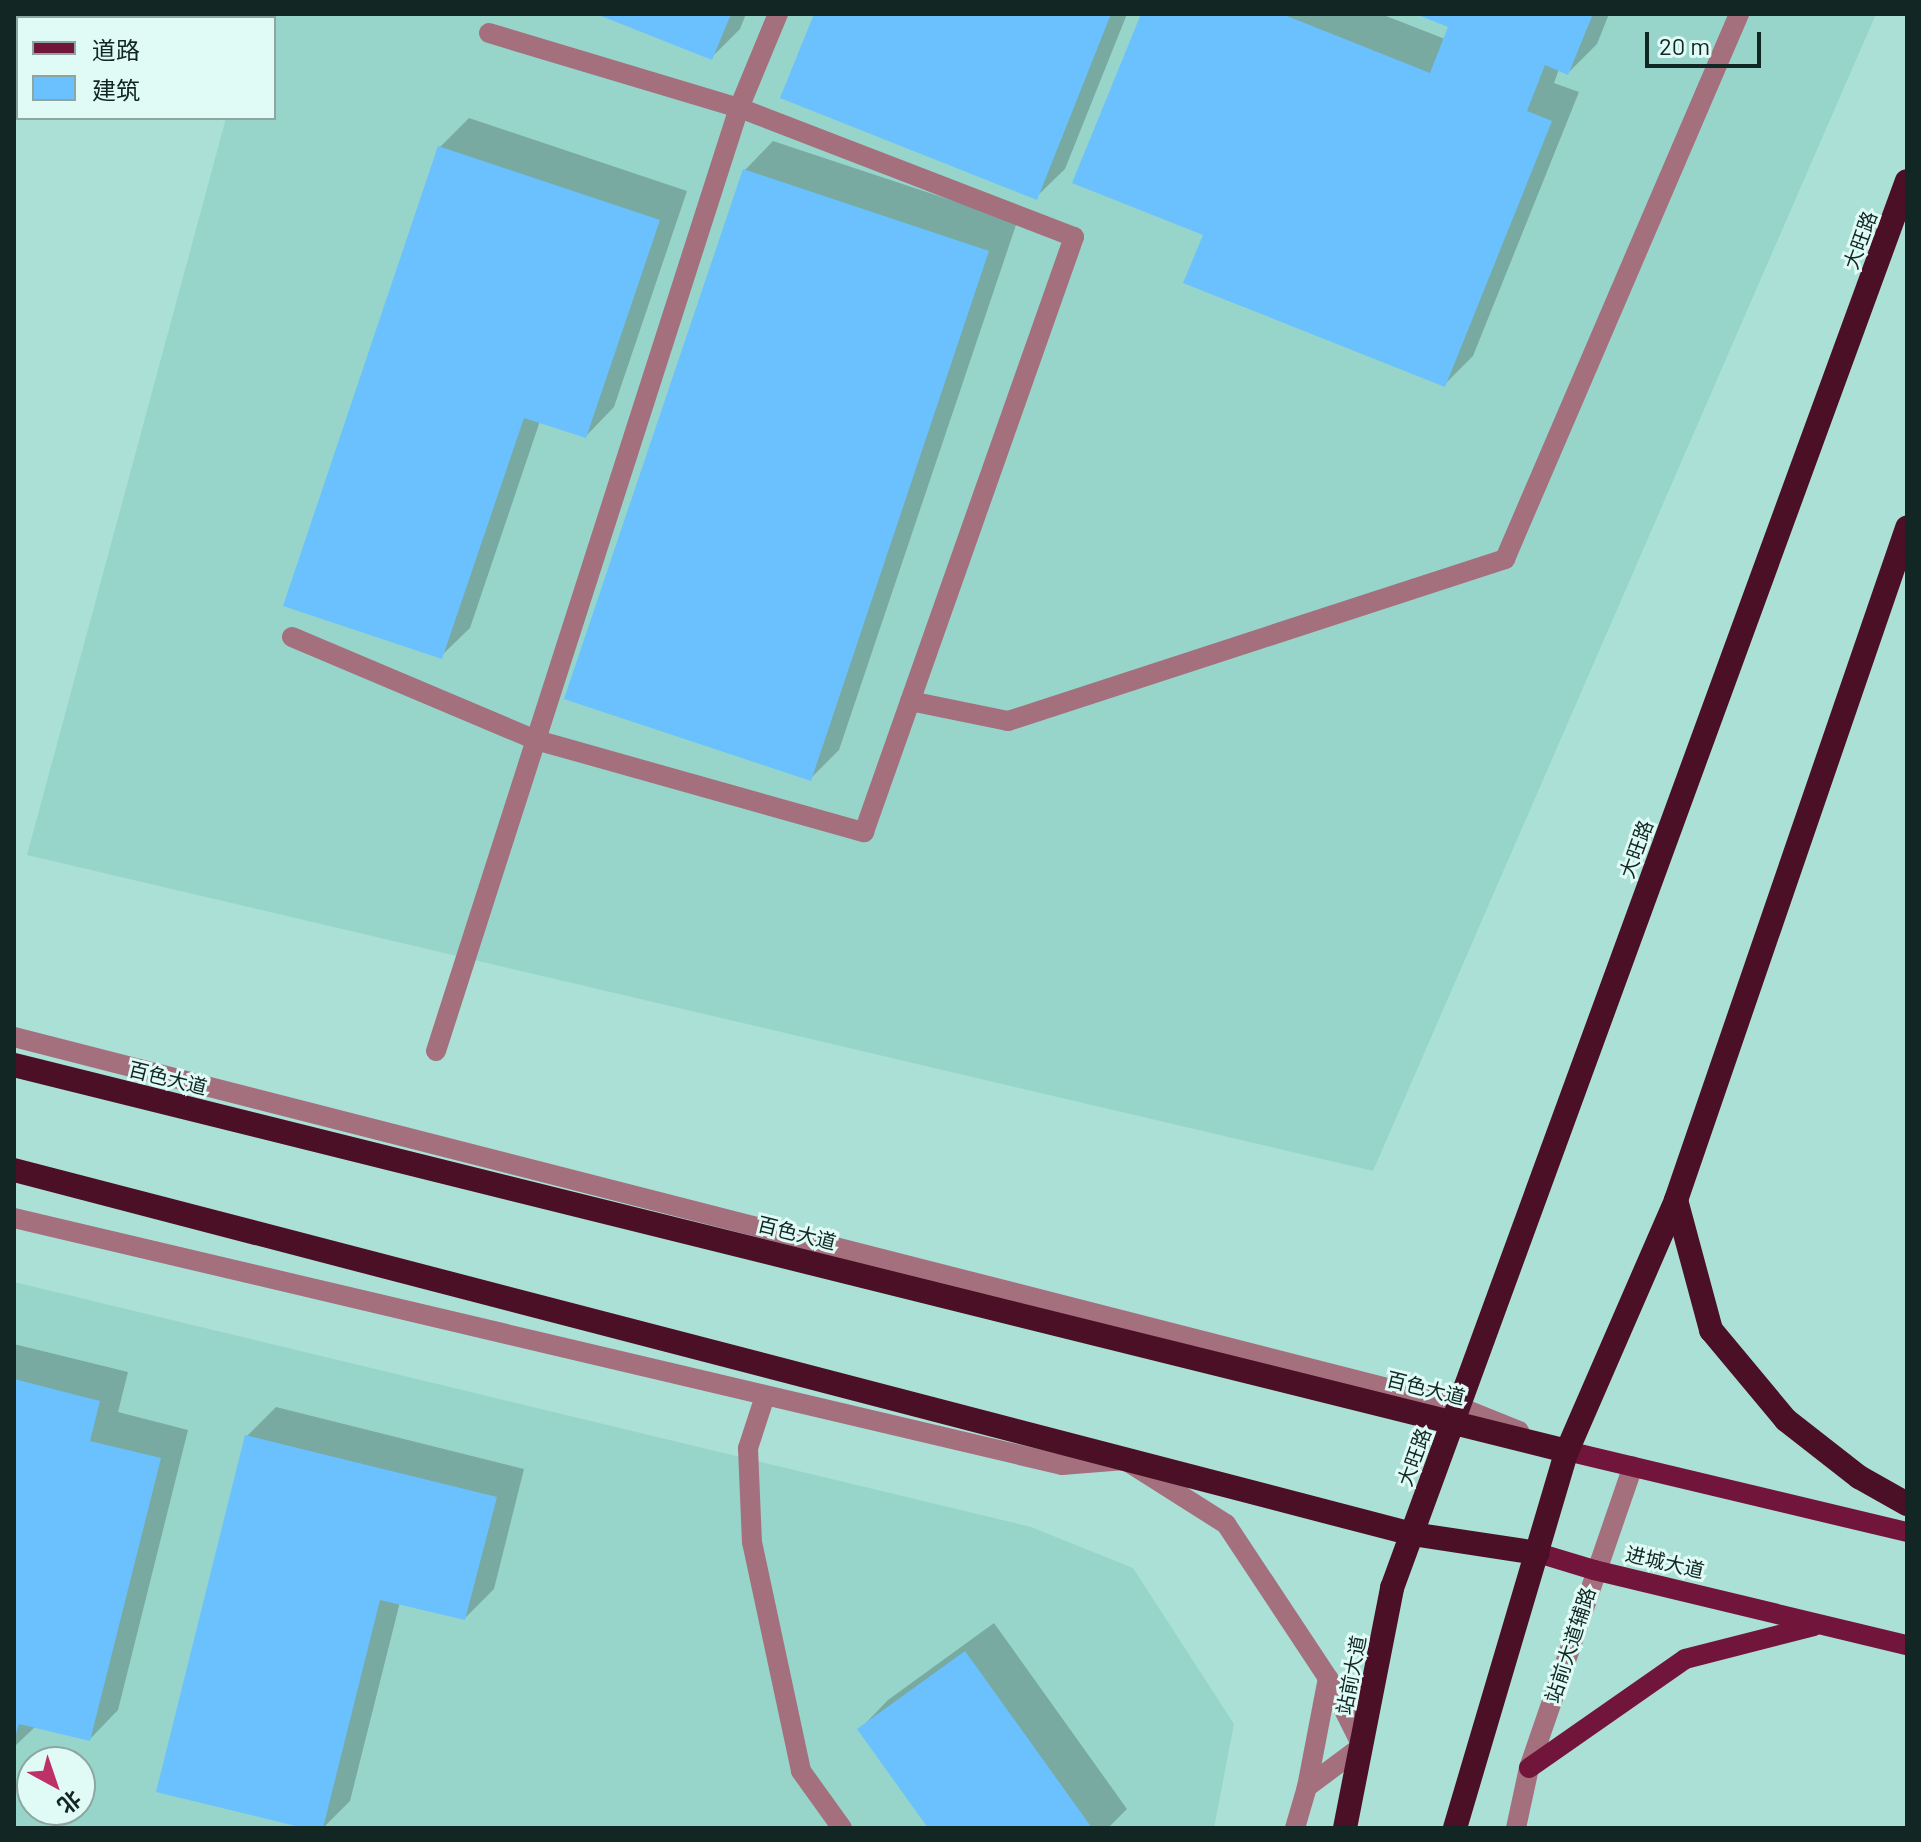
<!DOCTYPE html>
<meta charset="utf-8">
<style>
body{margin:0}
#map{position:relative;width:1921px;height:1842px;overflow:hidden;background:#abe0d6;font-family:Barlow,"Noto Sans SC",sans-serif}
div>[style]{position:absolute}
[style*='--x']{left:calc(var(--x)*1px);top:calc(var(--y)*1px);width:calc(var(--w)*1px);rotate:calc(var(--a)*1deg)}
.built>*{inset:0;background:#97d5ca}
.shadow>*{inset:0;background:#0003}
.building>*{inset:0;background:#6bc0fe}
.minor>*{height:20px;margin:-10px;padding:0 10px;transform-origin:10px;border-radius:10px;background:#a4707e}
.major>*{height:20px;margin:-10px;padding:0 10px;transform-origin:10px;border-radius:10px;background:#72153b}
.highway>*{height:24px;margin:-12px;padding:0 12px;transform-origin:12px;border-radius:12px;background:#4b0f26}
span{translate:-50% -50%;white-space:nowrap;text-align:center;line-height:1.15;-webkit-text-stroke:6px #e0fbf5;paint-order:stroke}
.street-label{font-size:20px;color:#122724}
.frame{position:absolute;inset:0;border:16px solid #122724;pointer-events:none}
.legend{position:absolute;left:16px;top:16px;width:260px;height:104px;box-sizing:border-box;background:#e0fbf5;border:2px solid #8ea6a1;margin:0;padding:10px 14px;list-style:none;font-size:24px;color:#122724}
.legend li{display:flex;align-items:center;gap:16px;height:40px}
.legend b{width:40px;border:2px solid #8ea6a1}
.north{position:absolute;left:16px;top:1746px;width:80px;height:80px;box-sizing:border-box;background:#e0fbf5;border:2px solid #8ea6a1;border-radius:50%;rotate:140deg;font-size:22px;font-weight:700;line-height:32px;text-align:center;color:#122724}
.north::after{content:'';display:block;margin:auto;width:28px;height:36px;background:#bd3168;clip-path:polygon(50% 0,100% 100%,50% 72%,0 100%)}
.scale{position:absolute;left:1645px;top:32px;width:116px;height:36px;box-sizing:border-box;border:4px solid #122724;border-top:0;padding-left:10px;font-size:24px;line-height:28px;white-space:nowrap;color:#122724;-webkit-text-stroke:6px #e0fbf5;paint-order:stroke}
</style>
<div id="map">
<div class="built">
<div style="clip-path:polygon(255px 14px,1876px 14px,1373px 1171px,27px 855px,226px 118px,274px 118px,274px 18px,253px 18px)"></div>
<div style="clip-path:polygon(evenodd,14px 1282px,1031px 1527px,1133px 1568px,1234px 1724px,1214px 1828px,14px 1828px,14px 1282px,32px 1762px,80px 1762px,80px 1810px,32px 1810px,32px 1762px)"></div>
</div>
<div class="shadow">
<div style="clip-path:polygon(601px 14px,746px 14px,740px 29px,711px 58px)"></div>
<div style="clip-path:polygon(816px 14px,1127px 14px,1065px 169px,1036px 197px)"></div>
<div style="clip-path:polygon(1143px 14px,1381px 14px,1445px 39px,1451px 26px,1421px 14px,1609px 14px,1597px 44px,1568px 73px,1559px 69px,1554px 83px,1579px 92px,1473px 356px,1444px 385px,1206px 234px)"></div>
<div style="clip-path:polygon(469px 118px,687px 191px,614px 407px,586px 436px,540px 421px,470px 628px,441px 656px,440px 147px)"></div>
<div style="clip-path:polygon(773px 141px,1017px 222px,839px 750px,810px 779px,745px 170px)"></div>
<div style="clip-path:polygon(14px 1344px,128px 1372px,118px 1412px,188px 1430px,118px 1710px,90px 1739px,36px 1726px,14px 1747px)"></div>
<div style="clip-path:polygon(276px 1407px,524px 1469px,494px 1589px,465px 1618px,400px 1602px,350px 1801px,323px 1828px,312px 1828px,247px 1436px)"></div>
<div style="clip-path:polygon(994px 1623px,1127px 1809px,1108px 1828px,931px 1828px,860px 1729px,888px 1700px)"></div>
</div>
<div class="building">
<div style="clip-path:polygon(596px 14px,731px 14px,712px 60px)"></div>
<div style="clip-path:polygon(814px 14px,1111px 14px,1037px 200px,780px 98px)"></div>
<div style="clip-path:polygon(1141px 14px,1282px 14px,1430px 73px,1448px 27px,1416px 14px,1593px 14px,1568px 75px,1545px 65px,1527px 111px,1552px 121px,1445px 387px,1183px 283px,1203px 235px,1072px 183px)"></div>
<div style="clip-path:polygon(438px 146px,660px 220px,586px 438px,524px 418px,442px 659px,283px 606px)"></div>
<div style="clip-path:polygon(743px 169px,989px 251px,811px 781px,564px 699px)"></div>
<div style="clip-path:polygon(14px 1379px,100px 1401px,90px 1441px,161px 1458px,90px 1741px,19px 1724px,14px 1740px)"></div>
<div style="clip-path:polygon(245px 1435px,497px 1497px,465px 1620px,380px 1600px,323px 1828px,304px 1828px,156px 1792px)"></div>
<div style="clip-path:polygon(965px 1651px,1092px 1828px,928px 1828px,857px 1729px)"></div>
</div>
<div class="minor">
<div style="--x:292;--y:637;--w:265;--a:22.9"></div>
<div style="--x:536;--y:740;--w:341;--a:15.7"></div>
<div style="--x:864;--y:832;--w:631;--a:-70.56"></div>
<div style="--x:1074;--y:237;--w:359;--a:-158.9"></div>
<div style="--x:739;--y:108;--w:261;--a:-163.3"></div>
<div style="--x:910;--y:701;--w:100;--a:11.5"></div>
<div style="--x:1008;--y:721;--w:523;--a:-18.05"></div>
<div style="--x:1505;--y:559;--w:593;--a:-66.76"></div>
<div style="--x:14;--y:1037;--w:1489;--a:14.34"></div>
<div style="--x:1457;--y:1406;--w:67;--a:22"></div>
<div style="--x:436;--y:1051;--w:990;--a:-72.19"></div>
<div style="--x:739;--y:108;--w:102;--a:-67.5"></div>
<div style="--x:14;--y:1218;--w:1077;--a:13.26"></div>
<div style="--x:1062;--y:1465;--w:63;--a:-4.5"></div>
<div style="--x:1125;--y:1460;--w:120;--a:32.4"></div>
<div style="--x:1226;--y:1524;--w:185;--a:56.5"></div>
<div style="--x:1328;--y:1678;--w:76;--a:63.4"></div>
<div style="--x:1362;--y:1746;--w:69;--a:143.3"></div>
<div style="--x:765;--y:1396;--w:55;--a:108.1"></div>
<div style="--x:748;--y:1448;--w:94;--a:87.6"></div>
<div style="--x:752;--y:1542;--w:234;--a:77.9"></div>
<div style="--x:801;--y:1771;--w:70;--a:54.3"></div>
<div style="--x:1295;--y:1828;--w:43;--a:-73.7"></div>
<div style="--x:1307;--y:1787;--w:111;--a:-79.1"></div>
<div style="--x:1516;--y:1828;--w:61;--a:-77.8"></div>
<div style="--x:1529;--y:1768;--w:319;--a:-71"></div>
</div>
<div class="major">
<div style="--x:1567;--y:1451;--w:350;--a:13.4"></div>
<div style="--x:1538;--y:1553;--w:59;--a:16.9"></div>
<div style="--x:1594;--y:1570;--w:322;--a:13.5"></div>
<div style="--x:1529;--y:1768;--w:190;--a:-34.9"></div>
<div style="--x:1685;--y:1659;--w:133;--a:-14.3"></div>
</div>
<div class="highway">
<div style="--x:14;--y:1065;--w:1600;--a:13.96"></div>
<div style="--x:14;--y:1170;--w:1445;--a:14.59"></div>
<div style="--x:1412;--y:1534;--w:127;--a:8.6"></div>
<div style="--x:1676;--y:1200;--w:135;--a:74.9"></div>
<div style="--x:1711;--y:1330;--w:117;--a:50.2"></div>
<div style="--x:1786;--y:1420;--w:93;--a:38"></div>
<div style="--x:1859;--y:1477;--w:55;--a:29.4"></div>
<div style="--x:1345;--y:1828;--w:245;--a:-78.9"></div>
<div style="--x:1392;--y:1588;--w:1498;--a:-69.9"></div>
<div style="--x:1455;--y:1828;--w:393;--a:-73.5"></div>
<div style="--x:1567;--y:1451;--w:274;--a:-66.5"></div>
<div style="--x:1676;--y:1200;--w:711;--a:-71.03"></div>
</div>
<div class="street-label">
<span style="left:1860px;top:240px;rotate:-70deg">大旺路</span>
<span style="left:1636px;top:849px;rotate:-70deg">大旺路</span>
<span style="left:168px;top:1078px;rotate:14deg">百色大道</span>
<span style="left:797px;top:1233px;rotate:14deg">百色大道</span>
<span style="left:1426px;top:1388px;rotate:14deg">百色大道</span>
<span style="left:1414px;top:1457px;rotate:-70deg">大旺路</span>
<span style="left:1665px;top:1562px;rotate:13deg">进城大道</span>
<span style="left:1570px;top:1645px;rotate:-72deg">站前大道辅路</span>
<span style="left:1351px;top:1675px;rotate:-79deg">站前大道</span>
</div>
<div class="frame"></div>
<ul class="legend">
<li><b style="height:10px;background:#72153b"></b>道路</li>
<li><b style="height:22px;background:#6bc0fe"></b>建筑</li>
</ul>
<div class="north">北</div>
<div class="scale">20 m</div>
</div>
